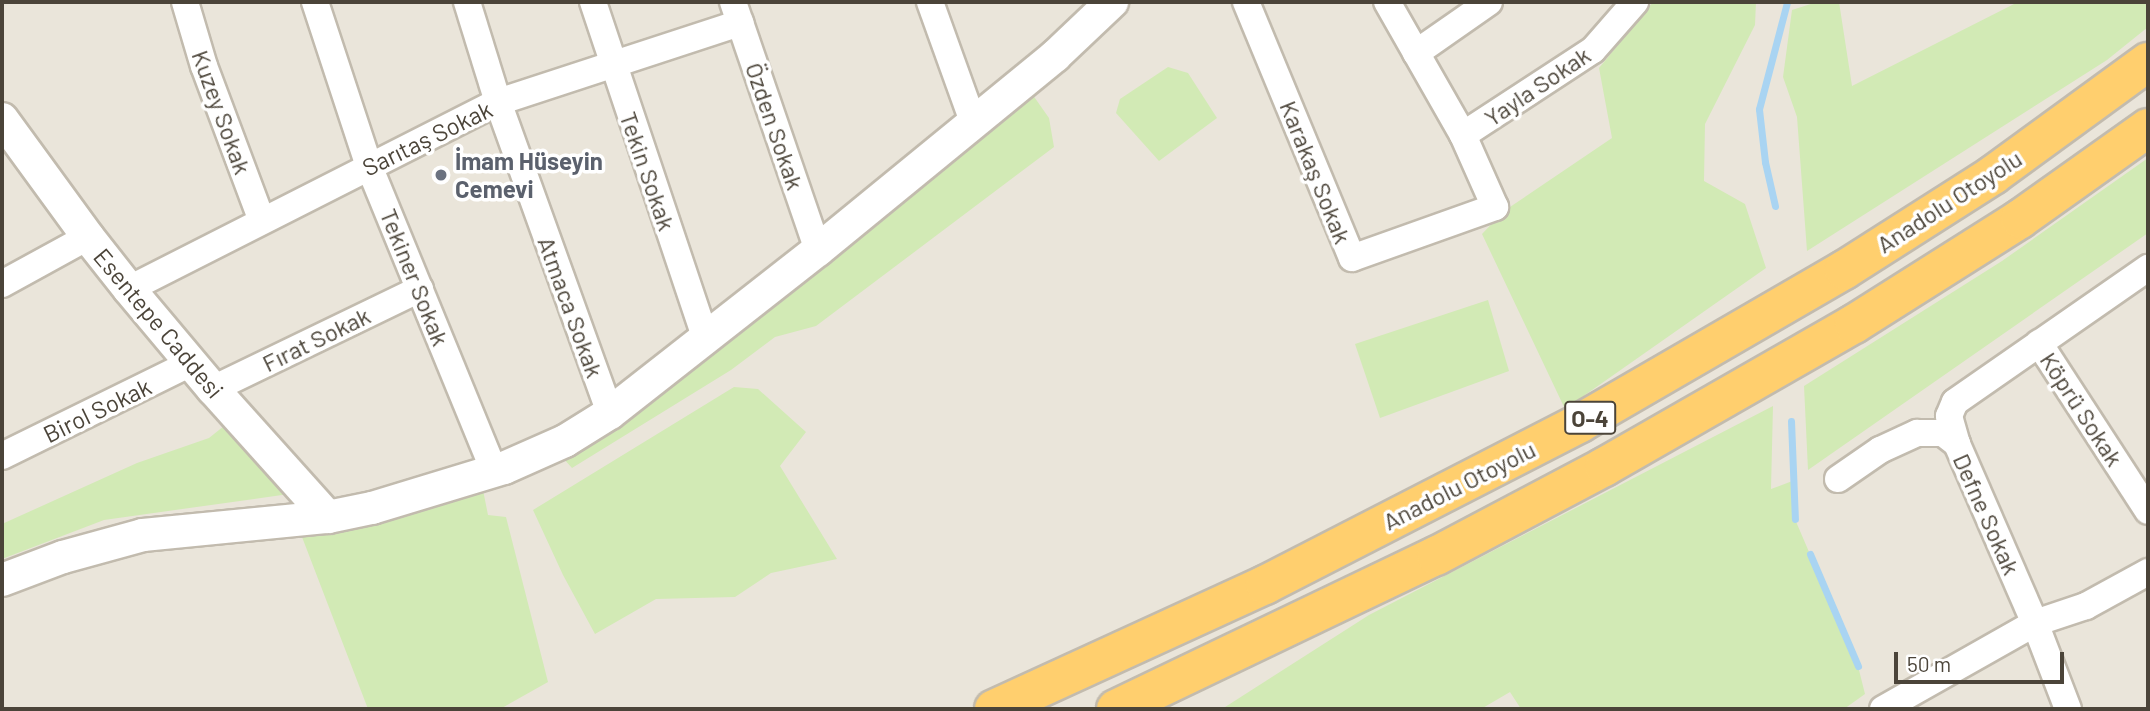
<!DOCTYPE html>
<meta charset="utf-8">
<style>
body{margin:0}
#map{position:relative;width:2150px;height:711px;overflow:hidden;background:#f6f3ec;font-family:Barlow,sans-serif}
div>[style]{position:absolute}
[style*='--x']{left:calc(var(--x)*1px);top:calc(var(--y)*1px);width:calc(var(--w)*1px);rotate:calc(var(--a)*1deg)}
.residential>*{inset:0;background:#eae5da}
.green>*{inset:0;background:#d2eab5}
.stream>*{height:7px;margin:-3.5px;padding:0 3.5px;transform-origin:3.5px;border-radius:3.5px;background:#a9d4f2}
.roads{filter:drop-shadow(2px 0 #c2bbae) drop-shadow(-2px 0 #c2bbae) drop-shadow(0 2px #c2bbae) drop-shadow(0 -2px #c2bbae)}
.minor>*{height:26px;margin:-13px;padding:0 13px;transform-origin:13px;border-radius:13px;background:#fff}
.tertiary>*{height:32px;margin:-16px;padding:0 16px;transform-origin:16px;border-radius:16px;background:#fff}
.motorway>*{height:38px;margin:-19px;padding:0 19px;transform-origin:19px;border-radius:19px;background:#ffcf6e}
.dots>*{width:19px;height:19px;translate:-50% -50%;box-sizing:border-box;border:4px solid #fff;border-radius:50%}
span{translate:-50% -50%;white-space:nowrap;text-align:center;line-height:1.15;-webkit-text-stroke:7px #fff;paint-order:stroke}
.shield-label span{padding:2px 5px;background:#fff;border:2px solid;border-radius:5px;-webkit-text-stroke-width:0}
.shield-label{font-size:23px;color:#4b4439;font-weight:700}
.street-label{font-size:24px;color:#4b4439}
.worship-label{font-size:24px;color:#5b616d;font-weight:700}
.left{translate:0 -50%;text-align:left}
.frame{position:absolute;inset:0;border:4px solid #4b4439;pointer-events:none}
.scale{position:absolute;left:1894px;top:652px;width:170px;height:32px;box-sizing:border-box;border:4px solid #4b4439;border-top:0;padding-left:9px;font-size:21px;line-height:24px;white-space:nowrap;color:#4b4439;-webkit-text-stroke:5px #fff;paint-order:stroke}
</style>
<div id="map">
<div class="residential">
<div style="clip-path:polygon(2px 2px,2148px 2px,2148px 709px,2px 709px)"></div>
</div>
<div class="green">
<div style="clip-path:polygon(1653px 2px,1756px 2px,1755px 25px,1705px 124px,1704px 181px,1745px 204px,1766px 268px,1565px 409px,1482px 234px,1504px 211px,1612px 138px,1599px 68px)"></div>
<div style="clip-path:polygon(1817px 2px,1839px 2px,1852px 86px,2018px 2px,2148px 2px,2148px 27px,2107px 60px,1807px 251px,1797px 117px,1783px 77px,1792px 10px)"></div>
<div style="clip-path:polygon(1168px 67px,1188px 73px,1217px 118px,1159px 161px,1116px 113px,1120px 99px)"></div>
<div style="clip-path:polygon(1030px 91px,1049px 118px,1054px 147px,816px 326px,775px 337px,731px 370px,572px 468px,563px 458px)"></div>
<div style="clip-path:polygon(2148px 158px,2148px 233px,1808px 470px,1804px 386px,2002px 261px)"></div>
<div style="clip-path:polygon(1488px 300px,1509px 371px,1380px 418px,1355px 344px)"></div>
<div style="clip-path:polygon(734px 387px,758px 389px,806px 432px,780px 466px,837px 559px,771px 573px,735px 597px,656px 599px,595px 634px,563px 575px,533px 510px)"></div>
<div style="clip-path:polygon(1773px 406px,1771px 489px,1795px 480px,1794px 517px,1858px 666px,1865px 694px,1844px 709px,1521px 709px,1510px 692px,1481px 709px,1222px 709px,1369px 615px)"></div>
<div style="clip-path:polygon(229px 422px,289px 494px,104px 520px,2px 559px,2px 524px,137px 463px,209px 438px)"></div>
<div style="clip-path:polygon(483px 490px,488px 515px,506px 517px,548px 682px,500px 709px,368px 709px,302px 537px,395px 516px)"></div>
</div>
<div class="stream">
<div style="--x:1775;--y:206;--w:45;--a:-102.8"></div>
<div style="--x:1765;--y:162;--w:53;--a:-96.5"></div>
<div style="--x:1759;--y:109;--w:111;--a:-75.3"></div>
<div style="--x:1791;--y:421;--w:98;--a:87.7"></div>
<div style="--x:1810;--y:554;--w:122;--a:66.8"></div>
</div>
<div class="roads">
<div class="minor">
<div style="--x:185;--y:2;--w:67;--a:73.5"></div>
<div style="--x:204;--y:66;--w:165;--a:69.5"></div>
<div style="--x:315;--y:2;--w:173;--a:71.8"></div>
<div style="--x:369;--y:166;--w:330;--a:67.7"></div>
<div style="--x:467;--y:2;--w:105;--a:72.8"></div>
<div style="--x:498;--y:102;--w:331;--a:70.2"></div>
<div style="--x:593;--y:2;--w:355;--a:71.5"></div>
<div style="--x:733;--y:2;--w:262;--a:71.1"></div>
<div style="--x:930;--y:2;--w:130;--a:70.2"></div>
<div style="--x:1246;--y:2;--w:277;--a:67.5"></div>
<div style="--x:1352;--y:258;--w:152;--a:-19.6"></div>
<div style="--x:1495;--y:207;--w:79;--a:-114"></div>
<div style="--x:1463;--y:135;--w:153;--a:-119.7"></div>
<div style="--x:1416;--y:53;--w:89;--a:-34.9"></div>
<div style="--x:1463;--y:135;--w:155;--a:-33.2"></div>
<div style="--x:1593;--y:50;--w:64;--a:-48.8"></div>
<div style="--x:2;--y:284;--w:98;--a:-28.7"></div>
<div style="--x:129;--y:289;--w:414;--a:-26.9"></div>
<div style="--x:498;--y:102;--w:255;--a:-18.1"></div>
<div style="--x:2039;--y:343;--w:200;--a:57"></div>
<div style="--x:213;--y:389;--w:230;--a:-25.8"></div>
<div style="--x:1957;--y:444;--w:29;--a:-106"></div>
<div style="--x:1949;--y:416;--w:15;--a:-67"></div>
<div style="--x:1955;--y:402;--w:235;--a:-34.8"></div>
<div style="--x:2;--y:456;--w:211;--a:-26.2"></div>
<div style="--x:1838;--y:479;--w:51;--a:-34.6"></div>
<div style="--x:1880;--y:450;--w:41;--a:-24.7"></div>
<div style="--x:1917;--y:433;--w:26;--a:0"></div>
<div style="--x:1943;--y:433;--w:18;--a:38"></div>
<div style="--x:1957;--y:444;--w:195;--a:66.5"></div>
<div style="--x:2035;--y:623;--w:92;--a:69"></div>
<div style="--x:1883;--y:709;--w:175;--a:-29.5"></div>
<div style="--x:2035;--y:623;--w:54;--a:-18.4"></div>
<div style="--x:2086;--y:606;--w:71;--a:-28.7"></div>
</div>
<div class="tertiary">
<div style="--x:2;--y:119;--w:146;--a:53.9"></div>
<div style="--x:88;--y:237;--w:66;--a:51.7"></div>
<div style="--x:129;--y:289;--w:131;--a:50"></div>
<div style="--x:213;--y:389;--w:172;--a:48.1"></div>
<div style="--x:2;--y:580;--w:65;--a:-20.7"></div>
<div style="--x:63;--y:557;--w:83;--a:-15.4"></div>
<div style="--x:143;--y:535;--w:186;--a:-5.6"></div>
<div style="--x:328;--y:517;--w:45;--a:-11.6"></div>
<div style="--x:372;--y:508;--w:138;--a:-16.9"></div>
<div style="--x:504;--y:468;--w:67;--a:-23.9"></div>
<div style="--x:565;--y:441;--w:53;--a:-31.9"></div>
<div style="--x:610;--y:413;--w:264;--a:-38.1"></div>
<div style="--x:818;--y:250;--w:306;--a:-39.3"></div>
<div style="--x:1055;--y:56;--w:79;--a:-43.5"></div>
</div>
<div class="motorway">
<div style="--x:994;--y:709;--w:298;--a:-24.6"></div>
<div style="--x:1265;--y:585;--w:354;--a:-27.2"></div>
<div style="--x:1580;--y:423;--w:305;--a:-30.1"></div>
<div style="--x:1844;--y:270;--w:177;--a:-32.5"></div>
<div style="--x:1993;--y:175;--w:192;--a:-36.1"></div>
<div style="--x:1116;--y:709;--w:355;--a:-25.6"></div>
<div style="--x:1436;--y:556;--w:190;--a:-27.9"></div>
<div style="--x:1604;--y:467;--w:288;--a:-29.8"></div>
<div style="--x:1854;--y:324;--w:196;--a:-32.3"></div>
<div style="--x:2020;--y:219;--w:157;--a:-35.4"></div>
</div>
</div>
<div class="dots">
<div style="left:441px;top:175px;background:#6b7280"></div>
</div>
<div class="shield-label">
<span style="left:1590px;top:418px">O-4</span>
</div>
<div class="street-label">
<span style="left:1537px;top:86px;rotate:-34deg">Yayla Sokak</span>
<span style="left:222px;top:112px;rotate:70deg">Kuzey Sokak</span>
<span style="left:775px;top:126px;rotate:71deg">Özden Sokak</span>
<span style="left:427px;top:138px;rotate:-26deg">Sarıtaş Sokak</span>
<span style="left:648px;top:171px;rotate:71deg">Tekin Sokak</span>
<span style="left:1316px;top:172px;rotate:68deg">Karakaş Sokak</span>
<span style="left:1949px;top:201px;rotate:-33deg">Anadolu Otoyolu</span>
<span style="left:415px;top:277px;rotate:68deg">Tekiner Sokak</span>
<span style="left:571px;top:307px;rotate:70deg">Atmaca Sokak</span>
<span style="left:159px;top:323px;rotate:50deg">Esentepe Caddesi</span>
<span style="left:316px;top:339px;rotate:-26deg">Fırat Sokak</span>
<span style="left:2082px;top:409px;rotate:57deg">Köprü Sokak</span>
<span style="left:97px;top:410px;rotate:-26deg">Birol Sokak</span>
<span style="left:1459px;top:485px;rotate:-27deg">Anadolu Otoyolu</span>
<span style="left:1987px;top:514px;rotate:66deg">Defne Sokak</span>
</div>
<div class="worship-label">
<span class="left" style="left:455px;top:175px">İmam Hüseyin<br>Cemevi</span>
</div>
<div class="frame"></div>
<div class="scale">50 m</div>
</div>
